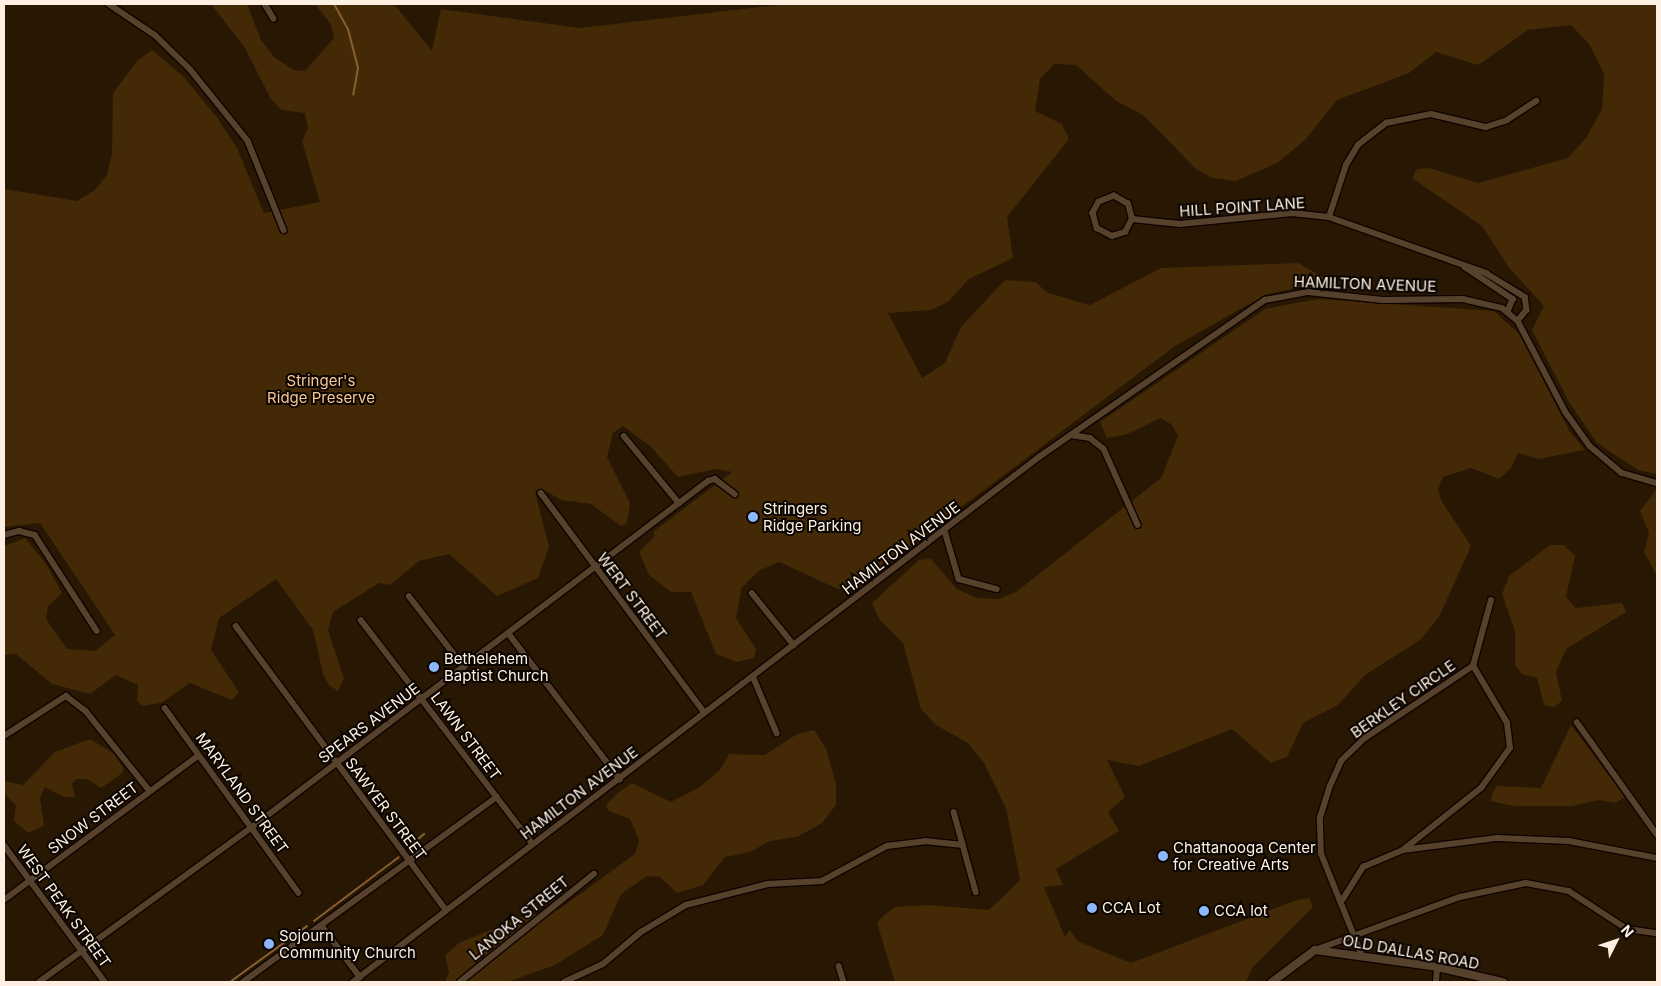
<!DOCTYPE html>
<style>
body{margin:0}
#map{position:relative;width:1661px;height:986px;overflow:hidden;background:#281702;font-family:Inter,sans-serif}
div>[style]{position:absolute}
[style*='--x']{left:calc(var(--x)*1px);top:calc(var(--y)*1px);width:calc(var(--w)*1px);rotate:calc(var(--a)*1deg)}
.green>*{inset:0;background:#432905}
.stream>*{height:2px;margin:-1px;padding:0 1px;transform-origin:1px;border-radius:1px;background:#876031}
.roads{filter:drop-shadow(1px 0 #100300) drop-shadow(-1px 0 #100300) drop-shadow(0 1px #100300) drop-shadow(0 -1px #100300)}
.street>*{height:5.5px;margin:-2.75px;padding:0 2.75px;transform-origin:2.75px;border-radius:2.75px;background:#56422c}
.secondary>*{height:8px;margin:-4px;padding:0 4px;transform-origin:4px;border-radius:4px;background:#56422c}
.dots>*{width:14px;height:14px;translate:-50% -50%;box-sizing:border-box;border:2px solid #0b0501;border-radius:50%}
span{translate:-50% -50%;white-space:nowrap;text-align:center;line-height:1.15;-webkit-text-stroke:4px #0b0501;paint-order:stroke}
.street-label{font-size:15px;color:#fdf0e3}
.park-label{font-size:15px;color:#f8c792}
.poi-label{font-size:15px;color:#fdf0e3}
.left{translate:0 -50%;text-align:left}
.frame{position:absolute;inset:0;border:5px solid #fdf0e3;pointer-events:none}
.north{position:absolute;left:1591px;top:916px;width:50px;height:50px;-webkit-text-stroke:4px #0b0501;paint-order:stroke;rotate:49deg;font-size:14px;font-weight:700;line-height:20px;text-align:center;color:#fdf0e3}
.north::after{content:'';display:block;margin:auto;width:18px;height:22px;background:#fdf0e3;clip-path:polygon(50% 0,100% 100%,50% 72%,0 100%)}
</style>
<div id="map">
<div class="green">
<div style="clip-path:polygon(211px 4px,247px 4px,261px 40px,275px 58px,294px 70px,305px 71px,334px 38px,330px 23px,315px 4px,394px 4px,432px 51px,441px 9px,580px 28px,785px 4px,1657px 4px,1657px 474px,1638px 470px,1597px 443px,1569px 402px,1532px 330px,1544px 306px,1510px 269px,1482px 226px,1412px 178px,1417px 169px,1429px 168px,1478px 183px,1568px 158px,1586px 138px,1602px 109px,1604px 74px,1589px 44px,1571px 25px,1528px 30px,1478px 65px,1436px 52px,1409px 73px,1337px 100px,1305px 140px,1277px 163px,1236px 181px,1212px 178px,1196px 169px,1143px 115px,1116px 101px,1076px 65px,1054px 64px,1040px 79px,1035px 111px,1062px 124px,1069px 139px,1007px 217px,1013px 258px,969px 279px,948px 302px,931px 310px,888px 313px,922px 378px,945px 363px,961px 327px,1005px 280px,1035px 282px,1048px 293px,1090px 305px,1161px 268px,1298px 263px,1344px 289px,1302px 287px,1267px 294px,1175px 346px,862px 582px,838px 589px,779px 562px,760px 570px,742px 587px,736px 618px,756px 649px,754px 658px,736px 662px,716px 654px,691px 592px,671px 592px,649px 575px,639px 552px,655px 536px,653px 532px,732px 472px,717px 469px,678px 477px,650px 446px,623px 426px,613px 433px,607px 457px,630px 503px,627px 524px,621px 526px,591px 504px,561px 500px,542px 489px,535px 492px,549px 547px,538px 578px,497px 596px,449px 554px,419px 561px,390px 585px,379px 583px,333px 612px,328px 630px,344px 678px,338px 691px,329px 685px,323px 674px,313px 630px,276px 579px,219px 618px,211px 650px,239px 692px,232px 700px,190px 683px,161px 703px,142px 706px,137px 700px,138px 685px,116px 675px,90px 694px,52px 684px,16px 654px,4px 655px,4px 546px,25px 538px,47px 565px,62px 593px,48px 606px,46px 619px,67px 649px,95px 651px,115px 635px,40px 523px,4px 527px,4px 189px,77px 201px,95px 190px,107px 175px,112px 154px,113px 93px,138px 60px,152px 50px,183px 76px,216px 116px,237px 148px,264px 213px,320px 202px,302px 141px,308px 128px,305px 113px,281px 110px,271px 99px,245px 48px)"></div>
<div style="clip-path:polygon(1318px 299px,1494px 311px,1519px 334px,1570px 432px,1585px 450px,1538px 459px,1518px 453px,1511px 468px,1499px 479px,1471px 468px,1443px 477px,1438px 489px,1441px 500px,1471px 546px,1439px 617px,1420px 640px,1365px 675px,1338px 705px,1303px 723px,1287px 757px,1271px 763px,1232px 729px,1139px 766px,1107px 760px,1125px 797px,1108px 812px,1119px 831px,1056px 869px,1063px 885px,1044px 887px,1065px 937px,1070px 930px,1077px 941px,1131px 963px,1297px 900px,1309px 898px,1313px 907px,1252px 968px,1246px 982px,895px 982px,877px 923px,884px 915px,895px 907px,931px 905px,989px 910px,1020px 880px,1006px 808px,984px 763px,968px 743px,936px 725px,921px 709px,903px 643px,879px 619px,872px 603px,919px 560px,930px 558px,957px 589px,977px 598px,999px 599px,1016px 592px,1161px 478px,1178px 436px,1172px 425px,1161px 418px,1125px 435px,1107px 438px,1100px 422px,1265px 309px)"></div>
<div style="clip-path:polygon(1657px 489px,1657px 576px,1644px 552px,1649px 533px,1640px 511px)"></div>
<div style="clip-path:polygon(1550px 545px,1564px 545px,1575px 556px,1566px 597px,1576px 608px,1622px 603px,1626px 612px,1566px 649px,1556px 672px,1562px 701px,1554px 707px,1544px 705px,1537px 678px,1522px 674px,1515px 665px,1515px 631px,1502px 594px,1509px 576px)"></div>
<div style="clip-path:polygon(1571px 725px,1625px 797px,1615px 803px,1599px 800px,1572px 806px,1514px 806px,1490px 801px,1496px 786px,1541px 788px)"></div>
<div style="clip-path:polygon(814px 730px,826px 748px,836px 784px,836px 805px,822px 823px,797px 837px,770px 841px,750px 852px,725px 857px,703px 885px,677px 893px,660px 877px,647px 876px,621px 894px,603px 935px,555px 965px,507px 982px,445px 982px,449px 973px,445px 955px,459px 943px,522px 917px,558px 910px,635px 854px,639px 840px,630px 819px,609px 811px,606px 805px,619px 792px,632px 783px,671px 802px,700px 787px,720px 770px,729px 754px,765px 755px,797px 734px)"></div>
<div style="clip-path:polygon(90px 739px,113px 753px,124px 769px,121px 774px,101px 788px,87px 779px,76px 779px,72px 784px,75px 797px,64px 797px,45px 787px,40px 798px,44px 826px,28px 833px,14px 821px,16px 805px,4px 794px,4px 781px,23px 785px,55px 752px)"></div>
</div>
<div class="stream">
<div style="--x:334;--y:4;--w:29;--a:61"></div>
<div style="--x:348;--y:29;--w:40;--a:75.6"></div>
<div style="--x:358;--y:68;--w:27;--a:100"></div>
<div style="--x:409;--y:847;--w:20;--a:-41"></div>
<div style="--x:314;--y:921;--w:106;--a:-37"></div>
<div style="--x:230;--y:982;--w:95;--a:-36"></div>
</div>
<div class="roads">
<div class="street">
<div style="--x:109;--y:4;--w:55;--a:34"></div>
<div style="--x:155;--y:35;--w:49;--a:44.2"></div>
<div style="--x:190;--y:69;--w:92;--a:51.1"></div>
<div style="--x:248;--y:141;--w:96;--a:68"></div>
<div style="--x:265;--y:4;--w:17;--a:59"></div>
<div style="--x:1329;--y:217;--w:55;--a:-71.9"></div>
<div style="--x:1346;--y:165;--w:23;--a:-59"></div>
<div style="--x:1358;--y:145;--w:36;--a:-38"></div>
<div style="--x:1386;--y:123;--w:46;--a:-11.3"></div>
<div style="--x:1431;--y:114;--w:57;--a:13.3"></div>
<div style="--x:1486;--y:127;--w:22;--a:-18"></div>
<div style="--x:1507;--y:120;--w:35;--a:-33"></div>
<div style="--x:1132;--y:219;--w:16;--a:-105"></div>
<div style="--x:1128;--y:204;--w:16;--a:-150"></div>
<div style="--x:1114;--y:196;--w:16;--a:158"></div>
<div style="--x:1099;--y:202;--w:13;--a:119"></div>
<div style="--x:1093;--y:213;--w:16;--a:75"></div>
<div style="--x:1097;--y:228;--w:17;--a:28"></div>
<div style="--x:1112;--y:236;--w:14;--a:-17"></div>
<div style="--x:1125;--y:232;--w:15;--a:-62"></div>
<div style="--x:1132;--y:219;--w:48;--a:5.9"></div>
<div style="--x:1180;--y:224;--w:113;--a:-5.6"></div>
<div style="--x:1292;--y:213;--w:37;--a:6"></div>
<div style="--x:1329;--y:217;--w:167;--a:19.6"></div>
<div style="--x:1486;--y:273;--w:46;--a:31.6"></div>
<div style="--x:1525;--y:297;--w:13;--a:81"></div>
<div style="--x:1527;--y:310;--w:14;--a:129"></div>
<div style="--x:1465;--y:267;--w:58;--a:33.7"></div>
<div style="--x:1513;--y:299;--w:14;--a:111"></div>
<div style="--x:1071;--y:435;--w:19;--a:9"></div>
<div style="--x:1090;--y:438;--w:18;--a:38"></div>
<div style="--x:1104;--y:449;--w:83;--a:65.9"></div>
<div style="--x:624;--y:436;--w:87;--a:50.6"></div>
<div style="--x:541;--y:493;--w:274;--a:53.3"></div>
<div style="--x:945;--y:531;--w:50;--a:73.7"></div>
<div style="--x:959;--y:579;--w:39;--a:15"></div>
<div style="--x:4;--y:535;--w:16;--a:-15"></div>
<div style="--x:19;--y:531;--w:16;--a:14"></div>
<div style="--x:35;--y:535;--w:114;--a:57.1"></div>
<div style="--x:752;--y:593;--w:67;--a:51.1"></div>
<div style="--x:409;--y:596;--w:90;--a:52.2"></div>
<div style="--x:361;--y:620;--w:282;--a:52.5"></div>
<div style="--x:236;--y:626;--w:353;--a:53.5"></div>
<div style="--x:509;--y:634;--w:183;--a:52.6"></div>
<div style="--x:753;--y:676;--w:62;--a:67.2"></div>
<div style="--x:165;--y:708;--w:228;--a:54.1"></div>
<div style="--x:1577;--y:722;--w:138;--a:54.5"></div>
<div style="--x:4;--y:736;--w:74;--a:-32.8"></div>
<div style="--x:66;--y:696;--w:25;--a:37"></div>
<div style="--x:86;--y:711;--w:102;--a:51.3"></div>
<div style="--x:954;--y:812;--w:83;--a:74.6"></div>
<div style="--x:4;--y:845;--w:170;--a:53.6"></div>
<div style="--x:1403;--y:850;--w:95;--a:-7.3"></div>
<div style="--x:1497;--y:838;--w:72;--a:2.4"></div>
<div style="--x:1569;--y:841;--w:90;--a:10.9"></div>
<div style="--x:1343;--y:899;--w:38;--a:-58"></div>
<div style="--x:1363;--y:867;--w:43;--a:-23"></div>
<div style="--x:1403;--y:850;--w:100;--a:-38.5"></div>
<div style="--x:1481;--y:788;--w:49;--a:-54.1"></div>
<div style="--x:1510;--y:748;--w:25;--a:-97"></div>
<div style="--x:1507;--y:723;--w:66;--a:-120.8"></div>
<div style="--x:4;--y:900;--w:242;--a:-36.6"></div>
<div style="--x:322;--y:926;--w:64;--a:53.3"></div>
<div style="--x:1315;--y:950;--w:154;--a:-20.1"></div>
<div style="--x:1460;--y:897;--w:67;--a:-12"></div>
<div style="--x:1526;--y:883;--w:44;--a:10.5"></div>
<div style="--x:1569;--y:891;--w:69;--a:33.2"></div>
<div style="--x:1627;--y:929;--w:30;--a:8"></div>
<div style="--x:1362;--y:956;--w:110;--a:-111.9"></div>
<div style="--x:1321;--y:854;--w:36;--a:-92"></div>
<div style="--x:1320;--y:818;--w:34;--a:-73"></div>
<div style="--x:1330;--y:786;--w:27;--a:-66"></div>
<div style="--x:1341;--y:761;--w:33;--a:-44"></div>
<div style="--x:1365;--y:738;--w:130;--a:-33.7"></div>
<div style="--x:1473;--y:666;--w:68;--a:-74.7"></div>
<div style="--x:839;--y:966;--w:17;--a:73"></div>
<div style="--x:39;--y:982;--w:262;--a:-36"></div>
<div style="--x:251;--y:828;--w:574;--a:-37.21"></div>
<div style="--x:708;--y:481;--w:7;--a:-16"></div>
<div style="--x:715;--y:479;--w:25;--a:37"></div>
<div style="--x:243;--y:982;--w:314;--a:-36.1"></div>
<div style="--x:353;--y:982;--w:864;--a:-37.43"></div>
<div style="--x:1039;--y:457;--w:275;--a:-34.8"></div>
<div style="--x:1265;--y:300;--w:44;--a:-10.5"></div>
<div style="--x:1308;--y:292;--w:75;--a:6.1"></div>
<div style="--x:1383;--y:300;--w:80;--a:-0.7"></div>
<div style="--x:1463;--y:299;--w:40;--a:13"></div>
<div style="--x:1502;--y:308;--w:21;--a:39"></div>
<div style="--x:1518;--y:321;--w:102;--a:62.4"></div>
<div style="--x:1565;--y:411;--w:43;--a:54.5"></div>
<div style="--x:1590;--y:446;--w:42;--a:40.2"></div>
<div style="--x:1622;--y:473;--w:36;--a:16"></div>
<div style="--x:460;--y:982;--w:172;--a:-38.9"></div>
<div style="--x:564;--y:982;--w:43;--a:-24.8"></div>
<div style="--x:603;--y:964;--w:50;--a:-40.1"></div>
<div style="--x:641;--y:932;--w:52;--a:-31"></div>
<div style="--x:686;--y:905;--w:85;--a:-14.4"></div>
<div style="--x:768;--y:884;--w:54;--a:-3.2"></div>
<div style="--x:822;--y:881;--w:74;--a:-28.3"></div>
<div style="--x:887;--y:846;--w:38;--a:-7"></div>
<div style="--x:925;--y:841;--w:38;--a:6"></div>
<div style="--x:1436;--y:982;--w:15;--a:-86"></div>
</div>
<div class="secondary">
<div style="--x:1272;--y:982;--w:54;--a:-36.7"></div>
<div style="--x:1315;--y:950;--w:123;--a:7.9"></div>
<div style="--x:1437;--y:967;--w:68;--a:12.8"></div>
</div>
</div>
<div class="dots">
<div style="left:753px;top:517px;background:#8db9fc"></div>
<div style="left:434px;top:667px;background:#8db9fc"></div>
<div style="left:1163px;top:856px;background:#8db9fc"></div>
<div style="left:1092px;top:908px;background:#8db9fc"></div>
<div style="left:1204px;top:911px;background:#8db9fc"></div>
<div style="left:269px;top:944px;background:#8db9fc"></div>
</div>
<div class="street-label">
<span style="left:1242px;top:207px;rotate:-4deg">HILL POINT LANE</span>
<span style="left:1365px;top:284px;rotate:2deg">HAMILTON AVENUE</span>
<span style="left:901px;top:548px;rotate:-37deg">HAMILTON AVENUE</span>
<span style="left:632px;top:596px;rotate:53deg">WERT STREET</span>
<span style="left:1403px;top:699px;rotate:-35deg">BERKLEY CIRCLE</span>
<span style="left:369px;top:723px;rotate:-37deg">SPEARS AVENUE</span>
<span style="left:466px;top:736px;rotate:53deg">LAWN STREET</span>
<span style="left:242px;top:793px;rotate:54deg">MARYLAND STREET</span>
<span style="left:579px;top:793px;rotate:-37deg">HAMILTON AVENUE</span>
<span style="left:386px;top:809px;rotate:53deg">SAWYER STREET</span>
<span style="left:93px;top:818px;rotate:-37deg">SNOW STREET</span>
<span style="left:64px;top:906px;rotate:54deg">WEST PEAK STREET</span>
<span style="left:519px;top:918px;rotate:-39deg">LANOKA STREET</span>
<span style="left:1411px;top:952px;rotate:10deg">OLD DALLAS ROAD</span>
</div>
<div class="park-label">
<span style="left:321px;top:389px">Stringer's<br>Ridge Preserve</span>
</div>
<div class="poi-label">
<span class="left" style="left:763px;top:517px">Stringers<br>Ridge Parking</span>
<span class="left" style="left:444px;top:667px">Bethelehem<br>Baptist Church</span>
<span class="left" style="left:1173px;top:856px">Chattanooga Center<br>for Creative Arts</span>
<span class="left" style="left:1102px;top:908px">CCA Lot</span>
<span class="left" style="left:1214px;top:911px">CCA lot</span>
<span class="left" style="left:279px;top:944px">Sojourn<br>Community Church</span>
</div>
<div class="frame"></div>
<div class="north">N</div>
</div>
